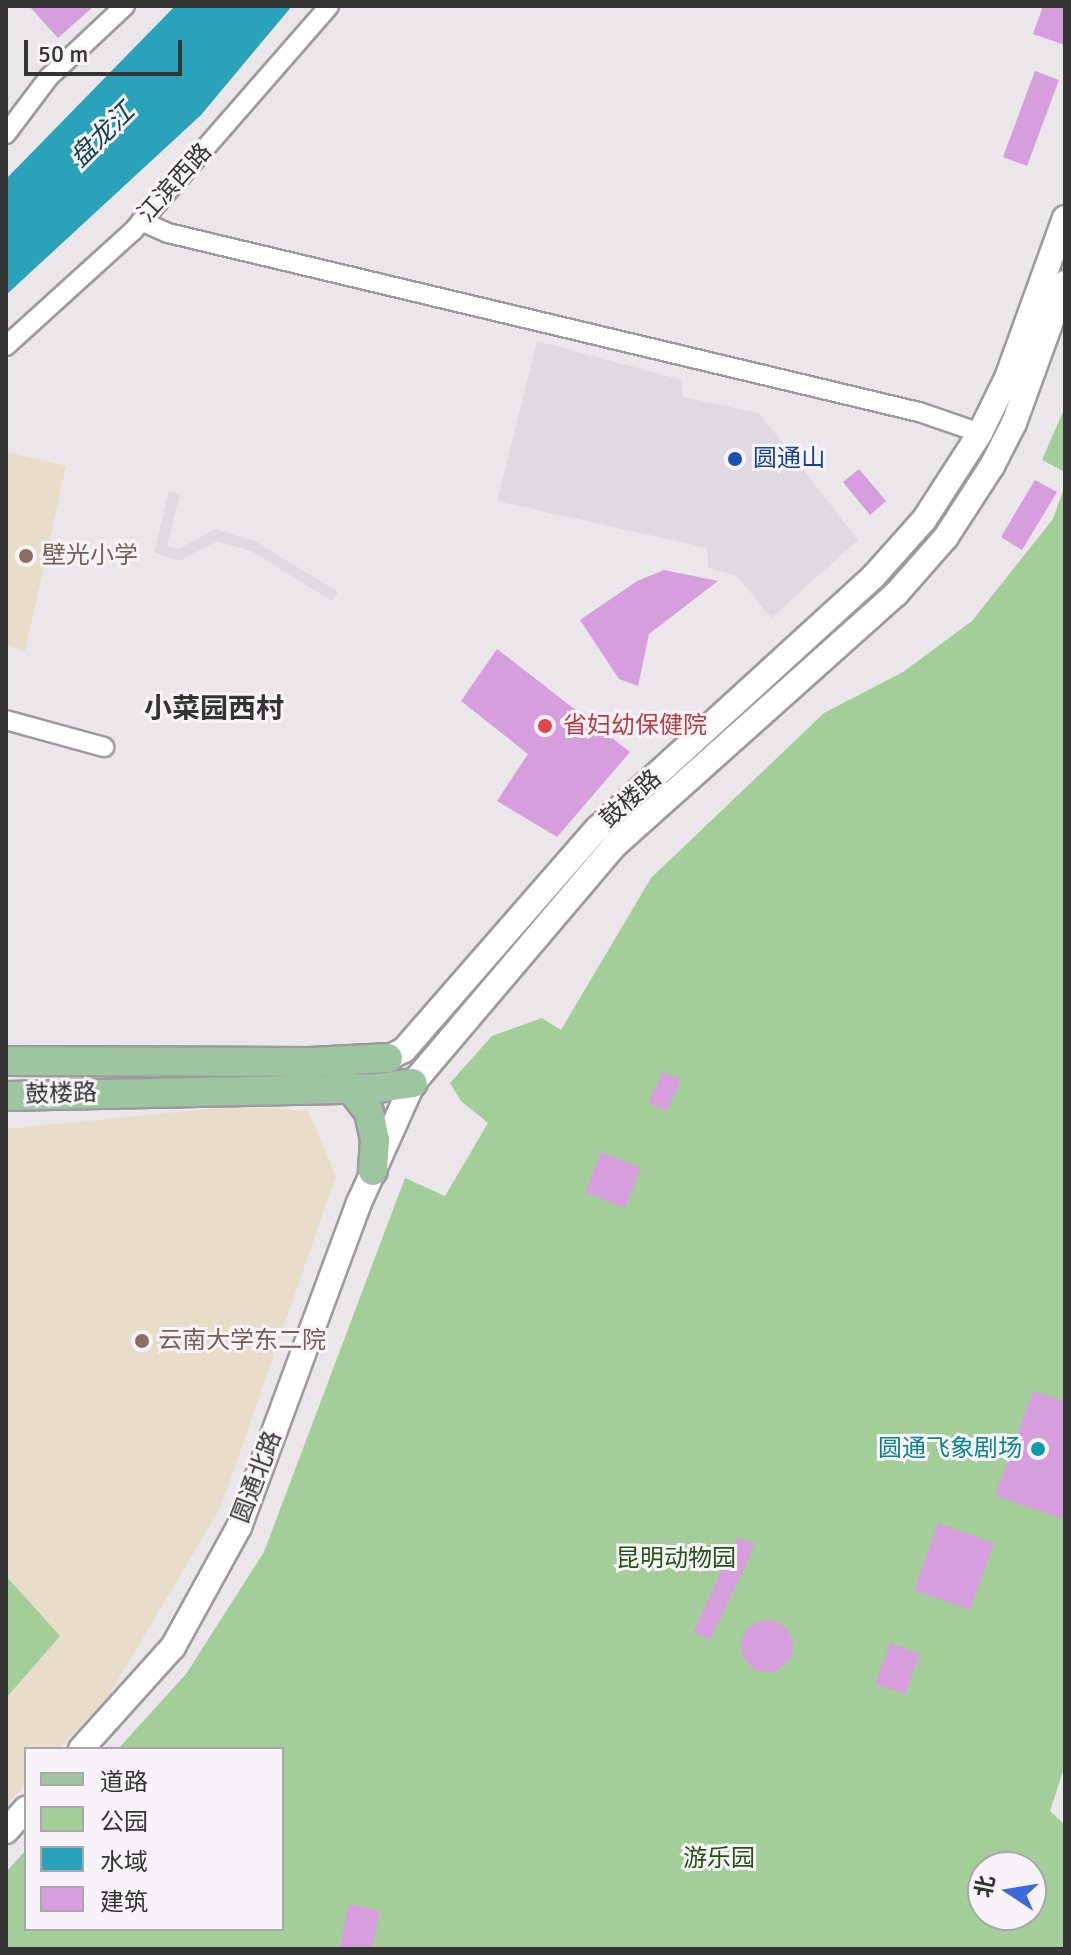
<!DOCTYPE html>
<meta charset="utf-8">
<style>
body{margin:0}
#map{position:relative;width:1071px;height:1955px;overflow:hidden;background:#eae6ea;font-family:Signika,"Noto Sans SC",sans-serif}
div>[style]{position:absolute}
[style*='--x']{left:calc(var(--x)*1px);top:calc(var(--y)*1px);width:calc(var(--w)*1px);rotate:calc(var(--a)*1deg)}
.built>*{inset:0;background:#e1d9e2}
.education>*{inset:0;background:#e7ddc8}
.green>*{inset:0;background:#a4ce99}
.water>*{inset:0;background:#2aa3ba}
.building>*{inset:0;background:#d69edc}
.round{border-radius:50%}
.roads{filter:drop-shadow(2px 0 #9d9a9e) drop-shadow(-2px 0 #9d9a9e) drop-shadow(0 2px #9d9a9e) drop-shadow(0 -2px #9d9a9e)}
.minor>*{height:18px;margin:-9px;padding:0 9px;transform-origin:9px;border-radius:9px;background:#fff}
.secondary>*{height:24px;margin:-12px;padding:0 12px;transform-origin:12px;border-radius:12px;background:#fff}
.primary>*{height:28px;margin:-14px;padding:0 14px;transform-origin:14px;border-radius:14px;background:#9dc59f}
.dots>*{width:22px;height:22px;translate:-50% -50%;box-sizing:border-box;border:4px solid #f7f3f8;border-radius:50%}
span{translate:-50% -50%;white-space:nowrap;text-align:center;line-height:1.15;-webkit-text-stroke:6px #f7f3f8;paint-order:stroke}
.street-label{font-size:24px;color:#353435}
.transit-label{font-size:24px;color:#164399}
.left{translate:0 -50%;text-align:left}
.education-label{font-size:24px;color:#785e54}
.health-label{font-size:24px;color:#be3a42}
.culture-label{font-size:24px;color:#0d838f}
.right{translate:-100% -50%;text-align:right}
.park-label{font-size:24px;color:#225312}
.water-label{font-size:26px;color:#10434d;font-style:italic}
.quarter-label{font-size:28px;color:#353435;font-weight:700}
.frame{position:absolute;inset:0;border:8px solid #353435;pointer-events:none}
.legend{position:absolute;left:24px;top:1747px;width:260px;height:184px;box-sizing:border-box;background:#f7f3f8;border:2px solid #a9a7aa;margin:0;padding:10px 14px;list-style:none;font-size:24px;color:#353435}
.legend li{display:flex;align-items:center;gap:16px;height:40px}
.legend b{width:40px;border:2px solid #a9a7aa}
.north{position:absolute;left:967px;top:1851px;width:80px;height:80px;box-sizing:border-box;background:#f7f3f8;border:2px solid #a9a7aa;border-radius:50%;rotate:282deg;font-size:22px;font-weight:700;line-height:32px;text-align:center;color:#353435}
.north::after{content:'';display:block;margin:auto;width:28px;height:36px;background:#3f69db;clip-path:polygon(50% 0,100% 100%,50% 72%,0 100%)}
.scale{position:absolute;left:24px;top:40px;width:158px;height:36px;box-sizing:border-box;border:4px solid #353435;border-top:0;padding-left:10px;font-size:24px;line-height:28px;white-space:nowrap;color:#353435;-webkit-text-stroke:6px #f7f3f8;paint-order:stroke}
</style>
<div id="map">
<div class="built">
<div style="clip-path:polygon(537px 341px,682px 380px,682px 397px,759px 413px,858px 540px,771px 618px,737px 576px,708px 568px,707px 548px,497px 501px)"></div>
<div style="clip-path:polygon(169px 491px,180px 494px,167px 546px,179px 549px,215px 529px,255px 541px,338px 592px,332px 601px,251px 551px,217px 541px,180px 561px,154px 553px)"></div>
</div>
<div class="education">
<div style="clip-path:polygon(6px 452px,66px 466px,25px 651px,6px 646px)"></div>
<div style="clip-path:polygon(240px 1106px,308px 1111px,336px 1176px,221px 1507px,109px 1695px,59px 1749px,26px 1749px,26px 1784px,6px 1806px,6px 1129px)"></div>
</div>
<div class="green">
<div style="clip-path:polygon(1065px 407px,1065px 472px,1042px 460px)"></div>
<div style="clip-path:polygon(evenodd,1065px 485px,1065px 1765px,1050px 1811px,1065px 1825px,1065px 1949px,6px 1949px,6px 1872px,26px 1850px,26px 1929px,282px 1929px,282px 1749px,118px 1749px,186px 1674px,264px 1552px,405px 1178px,445px 1196px,488px 1123px,461px 1101px,450px 1083px,492px 1036px,542px 1018px,561px 1030px,651px 878px,824px 713px,903px 672px,972px 621px,1053px 519px,1065px 485px,983px 1867px,1031px 1867px,1031px 1915px,983px 1915px,983px 1867px)"></div>
<div style="clip-path:polygon(6px 1576px,60px 1636px,6px 1698px)"></div>
</div>
<div class="water">
<div style="clip-path:polygon(175px 6px,292px 6px,201px 115px,6px 295px,6px 179px)"></div>
</div>
<div class="building">
<div style="clip-path:polygon(29px 6px,94px 6px,58px 38px)"></div>
<div style="clip-path:polygon(1043px 6px,1065px 6px,1065px 45px,1033px 34px)"></div>
<div style="clip-path:polygon(1035px 71px,1059px 80px,1027px 166px,1003px 157px)"></div>
<div style="clip-path:polygon(859px 469px,886px 501px,870px 515px,843px 482px)"></div>
<div style="clip-path:polygon(1035px 480px,1057px 492px,1022px 550px,1001px 537px)"></div>
<div style="clip-path:polygon(664px 570px,718px 581px,649px 634px,638px 686px,619px 679px,580px 620px,637px 581px)"></div>
<div style="clip-path:polygon(497px 649px,630px 752px,557px 837px,497px 801px,528px 754px,461px 701px)"></div>
<div style="clip-path:polygon(663px 1072px,681px 1080px,667px 1111px,648px 1102px)"></div>
<div style="clip-path:polygon(601px 1152px,641px 1168px,625px 1208px,585px 1192px)"></div>
<div style="clip-path:polygon(1033px 1391px,1065px 1402px,1065px 1520px,995px 1495px)"></div>
<div style="clip-path:polygon(938px 1523px,994px 1543px,970px 1610px,914px 1590px)"></div>
<div style="clip-path:polygon(737px 1537px,755px 1545px,710px 1640px,693px 1632px)"></div>
<div class="round" style="left:741px;top:1620px;width:52px;height:52px"></div>
<div style="clip-path:polygon(890px 1643px,920px 1654px,905px 1694px,875px 1684px)"></div>
<div style="clip-path:polygon(349px 1904px,380px 1911px,372px 1949px,339px 1949px)"></div>
</div>
<div class="roads">
<div class="minor">
<div style="--x:6;--y:134;--w:71;--a:-53"></div>
<div style="--x:49;--y:77;--w:104;--a:-43.1"></div>
<div style="--x:141;--y:221;--w:30;--a:24"></div>
<div style="--x:168;--y:233;--w:772;--a:13.41"></div>
<div style="--x:919;--y:412;--w:65;--a:19"></div>
<div style="--x:6;--y:346;--w:171;--a:-42.2"></div>
<div style="--x:133;--y:231;--w:298;--a:-48.9"></div>
<div style="--x:6;--y:720;--w:102;--a:15.4"></div>
</div>
<div class="secondary">
<div style="--x:388;--y:1058;--w:18;--a:-27"></div>
<div style="--x:404;--y:1050;--w:295;--a:-48.9"></div>
<div style="--x:598;--y:828;--w:372;--a:-42.4"></div>
<div style="--x:873;--y:577;--w:76;--a:-48.2"></div>
<div style="--x:924;--y:520;--w:103;--a:-57.2"></div>
<div style="--x:980;--y:433;--w:61;--a:-63.9"></div>
<div style="--x:1007;--y:378;--w:170;--a:-70.1"></div>
<div style="--x:81;--y:1749;--w:137;--a:-48"></div>
<div style="--x:173;--y:1647;--w:137;--a:-61.2"></div>
<div style="--x:239;--y:1527;--w:346;--a:-69.7"></div>
<div style="--x:359;--y:1203;--w:132;--a:-65.8"></div>
<div style="--x:413;--y:1083;--w:312;--a:-49.7"></div>
<div style="--x:615;--y:845;--w:377;--a:-41.8"></div>
<div style="--x:896;--y:594;--w:76;--a:-48.7"></div>
<div style="--x:946;--y:537;--w:85;--a:-57.1"></div>
<div style="--x:992;--y:466;--w:48;--a:-62.9"></div>
<div style="--x:1014;--y:423;--w:149;--a:-70"></div>
<div style="--x:6;--y:1831;--w:30;--a:-48"></div>
</div>
<div class="primary">
<div style="--x:6;--y:1061;--w:304;--a:0.2"></div>
<div style="--x:310;--y:1062;--w:78;--a:-2.9"></div>
<div style="--x:343;--y:1078;--w:43;--a:52.6"></div>
<div style="--x:369;--y:1112;--w:29;--a:78"></div>
<div style="--x:375;--y:1140;--w:31;--a:94"></div>
<div style="--x:6;--y:1096;--w:372;--a:-1.2"></div>
<div style="--x:378;--y:1088;--w:35;--a:-8"></div>
</div>
</div>
<div class="dots">
<div style="left:735px;top:459px;background:#1a4fb4"></div>
<div style="left:26px;top:556px;background:#8d6e63"></div>
<div style="left:545px;top:726px;background:#e0444e"></div>
<div style="left:142px;top:1341px;background:#8d6e63"></div>
<div style="left:1038px;top:1449px;background:#0f9aa8"></div>
</div>
<div class="street-label">
<span style="left:175px;top:183px;rotate:-48deg">江滨西路</span>
<span style="left:631px;top:799px;rotate:-42deg">鼓楼路</span>
<span style="left:61px;top:1094px;rotate:-2deg">鼓楼路</span>
<span style="left:257px;top:1477px;rotate:-69deg">圆通北路</span>
</div>
<div class="transit-label">
<span class="left" style="left:753px;top:459px">圆通山</span>
</div>
<div class="education-label">
<span class="left" style="left:42px;top:556px">壁光小学</span>
<span class="left" style="left:158px;top:1341px">云南大学东二院</span>
</div>
<div class="health-label">
<span class="left" style="left:563px;top:726px">省妇幼保健院</span>
</div>
<div class="culture-label">
<span class="right" style="left:1022px;top:1449px">圆通飞象剧场</span>
</div>
<div class="park-label">
<span style="left:676px;top:1559px">昆明动物园</span>
<span style="left:719px;top:1859px">游乐园</span>
</div>
<div class="water-label">
<span style="left:103px;top:136px;rotate:-45deg">盘龙江</span>
</div>
<div class="quarter-label">
<span style="left:214px;top:709px">小菜园西村</span>
</div>
<div class="frame"></div>
<ul class="legend">
<li><b style="height:10px;background:#9dc59f"></b>道路</li>
<li><b style="height:22px;background:#a4ce99"></b>公园</li>
<li><b style="height:22px;background:#2aa3ba"></b>水域</li>
<li><b style="height:22px;background:#d69edc"></b>建筑</li>
</ul>
<div class="north">北</div>
<div class="scale">50 m</div>
</div>
